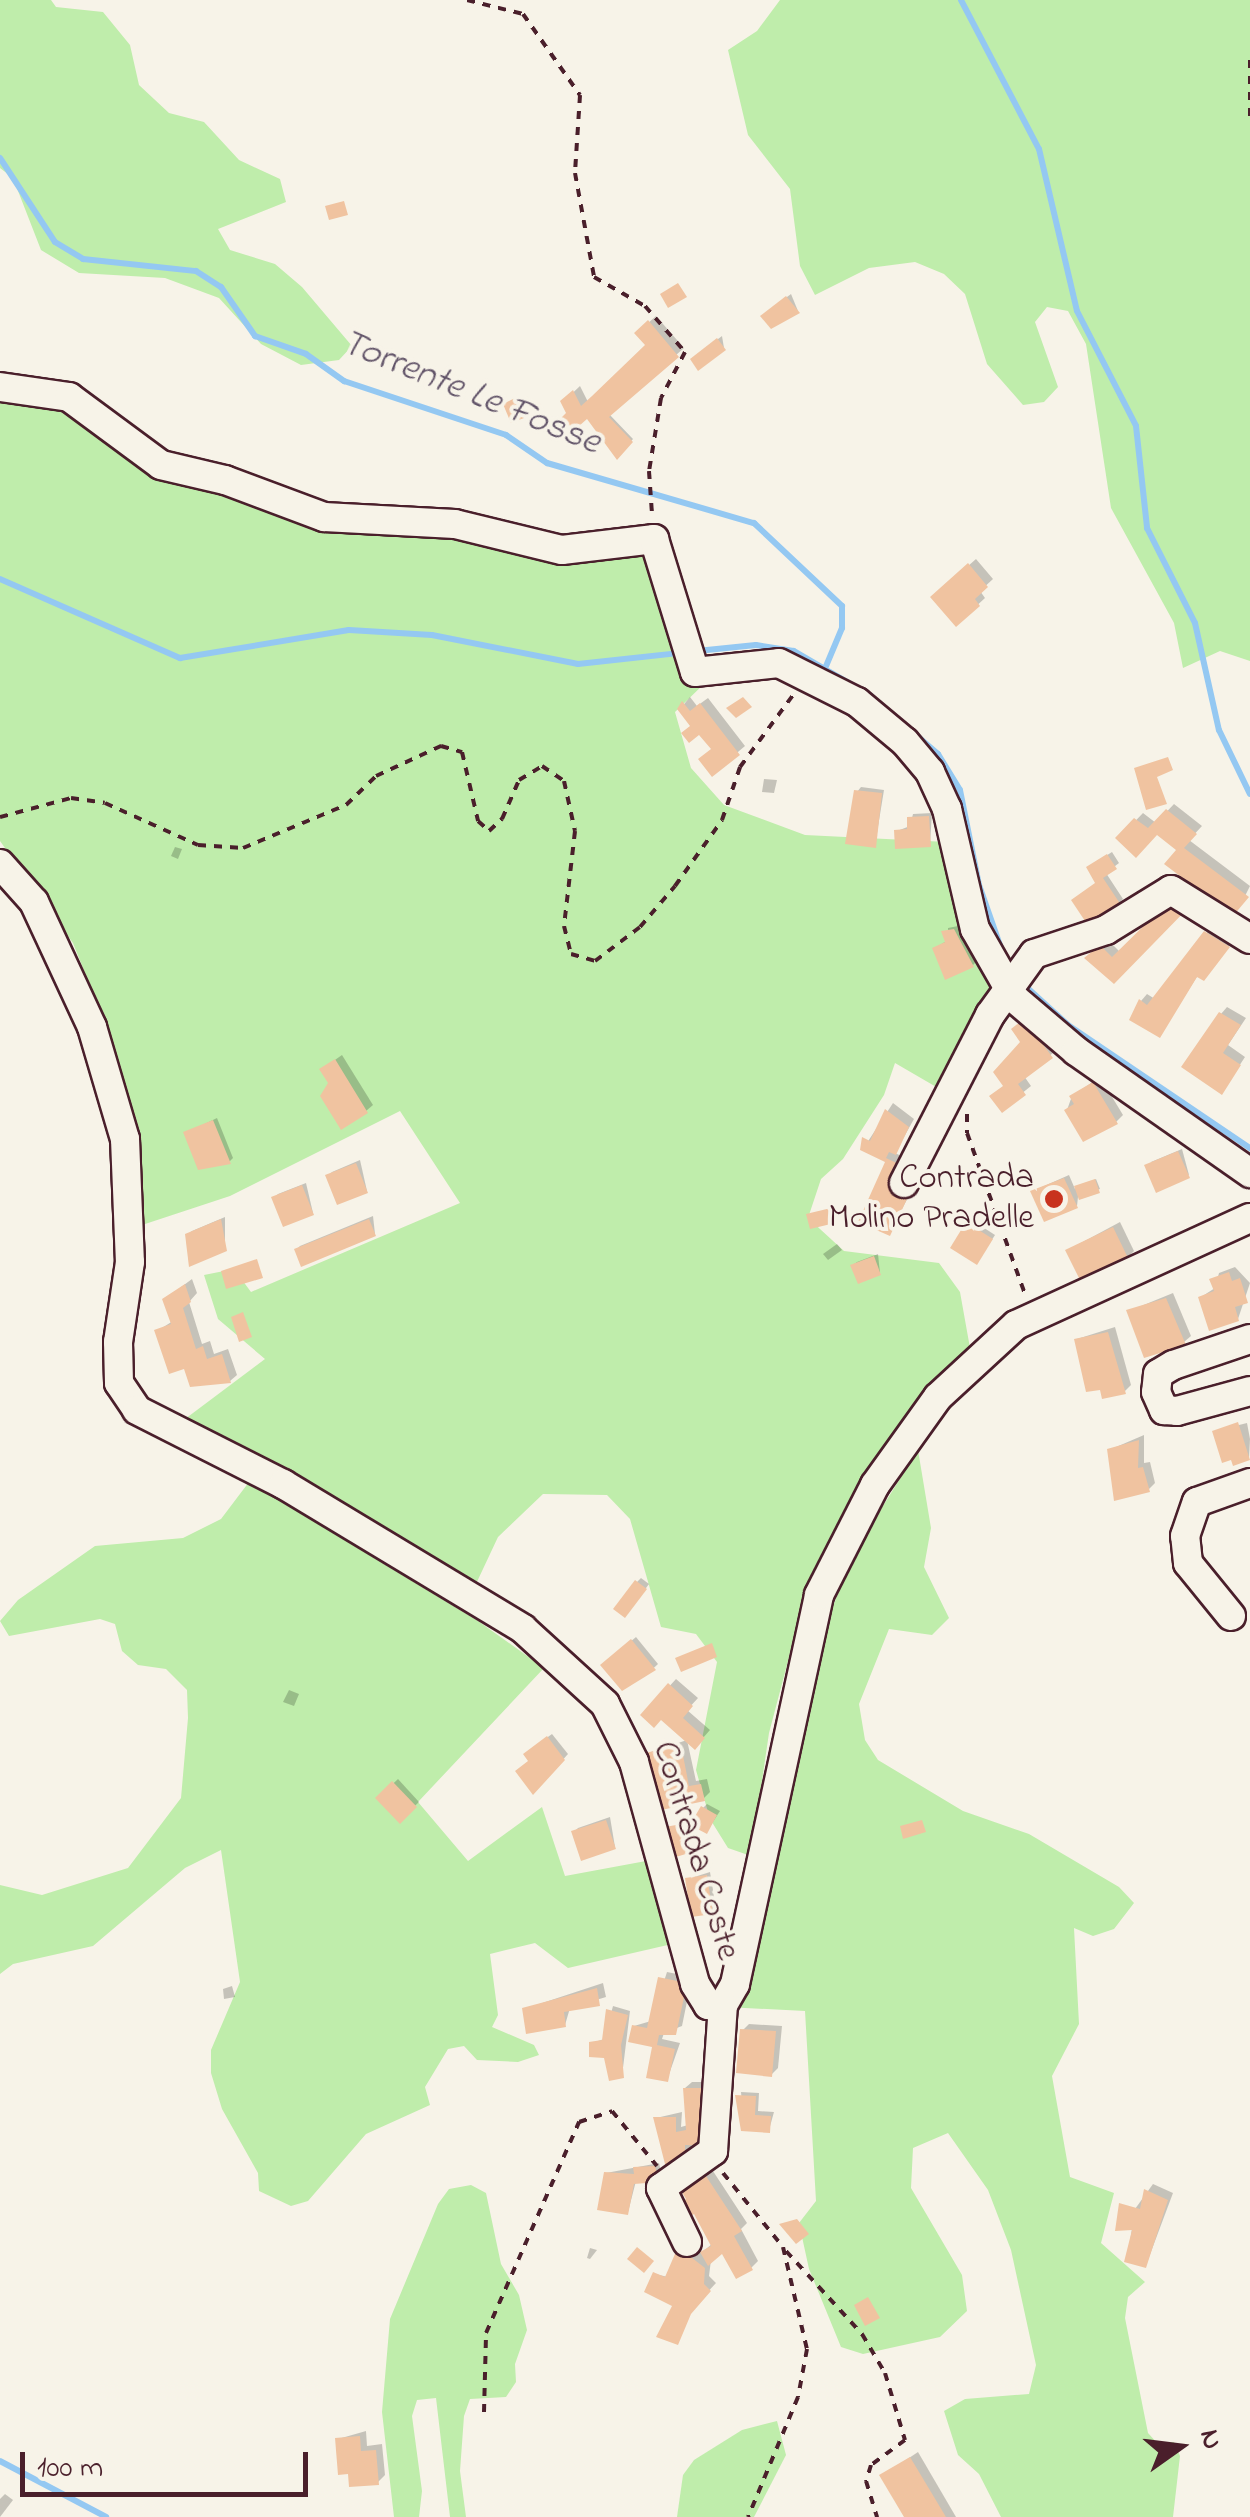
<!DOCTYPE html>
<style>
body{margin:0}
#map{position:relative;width:1250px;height:2517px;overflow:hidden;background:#f7f3e8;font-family:"Indie Flower",sans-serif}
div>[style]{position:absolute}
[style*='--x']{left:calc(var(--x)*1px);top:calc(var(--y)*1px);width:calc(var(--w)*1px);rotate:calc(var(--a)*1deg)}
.green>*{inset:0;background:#bfedab}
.shadow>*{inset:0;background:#0003}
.stream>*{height:6px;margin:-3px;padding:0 3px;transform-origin:3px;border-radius:3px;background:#94c8f2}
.building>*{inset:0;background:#f0c3a0}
.path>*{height:4px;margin-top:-2px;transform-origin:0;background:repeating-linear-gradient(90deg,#4a1f2b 0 8px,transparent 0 16px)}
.roads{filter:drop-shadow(2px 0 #4a1f2b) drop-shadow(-2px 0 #4a1f2b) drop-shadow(0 2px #4a1f2b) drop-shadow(0 -2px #4a1f2b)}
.minor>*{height:28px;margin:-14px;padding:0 14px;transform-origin:14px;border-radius:14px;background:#f7f3e8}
.dots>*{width:28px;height:28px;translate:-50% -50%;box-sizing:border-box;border:5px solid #f7f3e8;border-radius:50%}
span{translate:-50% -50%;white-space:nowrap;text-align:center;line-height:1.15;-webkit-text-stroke:8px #f7f3e8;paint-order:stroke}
.poi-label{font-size:35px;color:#4a1f2b}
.right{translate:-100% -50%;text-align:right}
.street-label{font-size:35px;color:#4a1f2b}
.water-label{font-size:38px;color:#605267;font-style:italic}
.north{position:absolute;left:1130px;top:2397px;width:100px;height:100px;-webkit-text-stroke:8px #f7f3e8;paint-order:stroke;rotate:76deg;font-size:28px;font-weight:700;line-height:40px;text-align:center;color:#4a1f2b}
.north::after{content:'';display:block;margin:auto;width:35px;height:45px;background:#4a1f2b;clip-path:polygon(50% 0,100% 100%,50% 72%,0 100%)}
.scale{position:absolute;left:20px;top:2452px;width:288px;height:45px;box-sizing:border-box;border:5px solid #4a1f2b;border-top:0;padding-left:12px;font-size:30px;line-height:35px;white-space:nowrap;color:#4a1f2b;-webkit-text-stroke:8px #f7f3e8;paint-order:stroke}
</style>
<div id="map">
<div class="green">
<div style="clip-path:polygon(0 0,51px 0,56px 7px,103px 12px,130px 45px,139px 85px,169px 113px,204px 122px,239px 160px,280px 179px,286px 202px,218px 229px,230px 250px,275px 264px,302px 287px,352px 346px,339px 360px,301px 365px,261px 344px,219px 298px,165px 278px,79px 273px,41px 250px,13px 178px,0 168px)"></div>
<div style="clip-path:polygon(780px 0,1250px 0,1250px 661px,1220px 651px,1183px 668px,1174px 623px,1111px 508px,1086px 344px,1068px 311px,1047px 307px,1035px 322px,1058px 387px,1044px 402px,1023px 405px,987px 364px,965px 294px,944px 274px,915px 262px,869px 268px,815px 295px,800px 266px,790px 189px,748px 135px,728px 50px,757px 31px)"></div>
<div style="clip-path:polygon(0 401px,61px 405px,152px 474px,214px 487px,313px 528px,387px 528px,645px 552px,706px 682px,675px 712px,691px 768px,724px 805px,805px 835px,947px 842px,1003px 1004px,938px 1088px,895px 1063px,884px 1095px,843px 1159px,821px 1179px,808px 1218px,844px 1251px,939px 1263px,960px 1292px,970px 1348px,906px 1416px,830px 1537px,802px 1608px,769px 1733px,751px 1856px,728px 1848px,710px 1819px,696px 1770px,717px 1662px,696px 1634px,661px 1627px,630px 1519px,607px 1495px,543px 1494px,498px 1537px,475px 1586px,285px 1467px,185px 1419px,265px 1359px,218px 1319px,204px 1275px,234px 1269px,251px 1292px,460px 1203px,400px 1111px,230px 1196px,139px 1226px,134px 1119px,99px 1008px,73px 943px,0 841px)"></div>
<div style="clip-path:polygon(918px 1450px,931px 1528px,924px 1567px,949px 1618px,932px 1635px,889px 1629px,859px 1704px,865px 1740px,878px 1760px,963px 1811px,1029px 1834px,1119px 1887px,1134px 1903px,1114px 1929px,1093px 1936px,1074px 1928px,1079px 2024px,1052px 2076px,1070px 2177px,1114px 2193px,1101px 2243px,1145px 2282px,1128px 2297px,1125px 2318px,1148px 2433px,1158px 2444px,1174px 2442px,1180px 2456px,1173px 2517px,1001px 2517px,979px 2474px,958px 2455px,944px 2411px,965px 2399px,1029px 2394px,1036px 2365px,1011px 2250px,988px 2190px,948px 2133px,913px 2148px,911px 2188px,962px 2275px,967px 2311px,940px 2337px,863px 2354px,841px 2347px,809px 2269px,799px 2223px,816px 2201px,805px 2011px,726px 2007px,750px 1968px,763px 1929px,797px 1739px,829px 1616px,856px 1549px)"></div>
<div style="clip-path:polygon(249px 1482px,478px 1621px,544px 1668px,418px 1802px,468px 1861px,542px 1807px,565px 1876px,646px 1861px,672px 1944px,568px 1968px,535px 1943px,490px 1954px,498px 2015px,492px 2027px,534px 2045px,539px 2055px,518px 2062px,477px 2060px,464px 2046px,448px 2049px,425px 2087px,430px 2105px,366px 2134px,308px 2201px,291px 2206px,259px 2191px,258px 2173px,222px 2109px,211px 2073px,211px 2050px,240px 1982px,221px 1850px,185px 1868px,93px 1946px,13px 1964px,0 1974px,0 1885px,42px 1895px,128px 1868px,181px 1798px,188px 1718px,187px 1690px,166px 1669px,138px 1665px,122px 1651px,115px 1624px,100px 1619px,9px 1636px,0 1621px,18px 1600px,95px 1546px,183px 1538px,221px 1519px)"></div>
<div style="clip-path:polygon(471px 2185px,486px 2193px,501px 2264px,519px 2295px,527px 2330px,515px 2364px,516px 2382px,506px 2397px,470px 2399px,464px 2416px,460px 2471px,466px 2517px,450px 2517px,436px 2398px,417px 2400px,412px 2416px,422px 2491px,419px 2517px,394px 2517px,382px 2412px,390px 2319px,438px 2204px,449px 2189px)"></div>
<div style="clip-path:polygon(777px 2421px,786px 2455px,754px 2517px,677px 2517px,683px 2475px,694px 2460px,742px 2430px)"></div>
</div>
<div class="shadow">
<div style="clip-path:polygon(791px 294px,798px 311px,767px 312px)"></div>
<div style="clip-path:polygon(656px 316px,684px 348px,609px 414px,633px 439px,618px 456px,588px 415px,569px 413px,563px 402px,580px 386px,588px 402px,648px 345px,637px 333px)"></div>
<div style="clip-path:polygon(722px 336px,724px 348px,697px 355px)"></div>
<div style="clip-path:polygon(976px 559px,993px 579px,980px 591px,985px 598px,957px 624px,933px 597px)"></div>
<div style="clip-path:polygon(690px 697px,697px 706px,708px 698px,745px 746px,712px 774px,714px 748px,680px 709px)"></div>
<div style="clip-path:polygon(764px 779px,777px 780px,774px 793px,762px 792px)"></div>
<div style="clip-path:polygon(861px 787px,884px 790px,875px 845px,857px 792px)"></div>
<div style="clip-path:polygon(1174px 804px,1202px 826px,1189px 840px,1250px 886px,1240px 906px,1157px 832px,1119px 838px,1143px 813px,1156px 823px)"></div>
<div style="clip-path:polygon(932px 813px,930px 844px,897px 831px,910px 826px,913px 814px)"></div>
<div style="clip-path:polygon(175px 847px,182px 849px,178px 859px,171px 856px)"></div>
<div style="clip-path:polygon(1112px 852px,1119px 863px,1106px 873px,1123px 899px,1119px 903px,1098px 882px,1093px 864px)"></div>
<div style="clip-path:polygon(958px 926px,977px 961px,973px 965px,935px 948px,948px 940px,948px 928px)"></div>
<div style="clip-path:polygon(1212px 926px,1234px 939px,1210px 971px,1198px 975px,1160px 1035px,1141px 1001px,1147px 994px,1155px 999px)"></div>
<div style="clip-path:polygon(1108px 940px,1120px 952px,1114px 981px,1094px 952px)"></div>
<div style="clip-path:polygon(1227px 1007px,1246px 1018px,1228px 1045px,1245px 1057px,1222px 1092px,1221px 1014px)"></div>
<div style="clip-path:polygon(1020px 1023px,1058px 1049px,1024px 1076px,1031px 1086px,1002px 1109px,1024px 1042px)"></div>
<div style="clip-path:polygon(342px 1055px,373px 1105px,366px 1111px,322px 1069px)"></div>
<div style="clip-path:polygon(1100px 1077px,1123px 1115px,1116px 1122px,1067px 1110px,1072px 1096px)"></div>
<div style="clip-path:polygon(893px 1103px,914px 1119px,895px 1153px,910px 1160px,917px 1181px,889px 1233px,888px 1160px,863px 1149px)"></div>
<div style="clip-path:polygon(217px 1118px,233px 1158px,229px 1162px,186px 1133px)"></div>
<div style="clip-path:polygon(1182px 1149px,1189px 1175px,1151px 1162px)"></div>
<div style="clip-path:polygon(360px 1160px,367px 1191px,328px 1176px,332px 1172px)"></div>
<div style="clip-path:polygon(1069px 1175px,1075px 1189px,1096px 1179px,1100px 1189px,1078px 1197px,1077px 1206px,1033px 1191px)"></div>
<div style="clip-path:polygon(306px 1183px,313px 1213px,274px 1198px,278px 1194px)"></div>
<div style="clip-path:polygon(373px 1216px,375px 1234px,296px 1250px,300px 1246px)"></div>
<div style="clip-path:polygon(225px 1217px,225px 1249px,187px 1235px,192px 1231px)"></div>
<div style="clip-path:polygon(972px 1220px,995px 1235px,980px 1258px,968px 1224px)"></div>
<div style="clip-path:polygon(1120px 1222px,1134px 1251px,1127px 1258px,1068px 1250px)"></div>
<div style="clip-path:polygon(837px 1244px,842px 1250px,828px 1260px,823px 1254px)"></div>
<div style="clip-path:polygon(878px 1254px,880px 1273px,853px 1265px,857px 1262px)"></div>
<div style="clip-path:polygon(1235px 1267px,1250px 1283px,1238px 1319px,1201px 1297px,1215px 1288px,1219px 1273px)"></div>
<div style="clip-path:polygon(192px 1279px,197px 1293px,189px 1302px,202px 1344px,210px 1341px,214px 1354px,228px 1349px,237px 1375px,230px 1381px,186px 1366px,157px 1331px,173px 1321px,165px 1299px)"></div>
<div style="clip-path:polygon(1173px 1293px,1191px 1336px,1184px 1342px,1129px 1311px)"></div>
<div style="clip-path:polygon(1115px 1327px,1131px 1385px,1124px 1392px,1077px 1339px)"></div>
<div style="clip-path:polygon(1247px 1423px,1250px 1439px,1249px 1458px,1215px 1431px)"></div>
<div style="clip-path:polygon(1144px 1435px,1144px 1463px,1150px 1462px,1155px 1483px,1149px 1489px,1109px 1450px)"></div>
<div style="clip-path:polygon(641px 1578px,649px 1584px,629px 1611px,637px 1582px)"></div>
<div style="clip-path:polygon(636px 1637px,658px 1664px,644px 1677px,603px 1665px)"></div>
<div style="clip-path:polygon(676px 1679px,698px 1698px,687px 1710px,710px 1730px,695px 1747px,687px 1740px,696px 1781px,707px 1779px,710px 1792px,703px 1799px,648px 1753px,687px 1740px,661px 1717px,643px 1715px)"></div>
<div style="clip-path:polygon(289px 1690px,299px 1694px,294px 1706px,283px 1702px)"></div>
<div style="clip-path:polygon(552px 1734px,568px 1754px,534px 1792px,530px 1750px)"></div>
<div style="clip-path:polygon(398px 1779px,419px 1802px,400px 1820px,378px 1798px)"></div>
<div style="clip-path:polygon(707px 1804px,720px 1811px,707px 1831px,703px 1808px)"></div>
<div style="clip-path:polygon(610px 1817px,615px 1847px,574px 1832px,578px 1828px)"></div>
<div style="clip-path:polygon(710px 1872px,716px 1908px,712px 1912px,688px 1879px)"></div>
<div style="clip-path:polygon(667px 1972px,692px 1977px,682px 2026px,664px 2033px,662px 2039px,680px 2043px,667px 2080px,655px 2045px,634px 2026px,651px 2021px)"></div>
<div style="clip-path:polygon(603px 1983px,606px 1997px,570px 2008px,565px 2025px,524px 2009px)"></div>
<div style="clip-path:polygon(232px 1986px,235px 1997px,224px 1999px,223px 1989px)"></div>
<div style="clip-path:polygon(613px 2006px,630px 2011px,622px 2076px,592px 2043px,604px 2039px)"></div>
<div style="clip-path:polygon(749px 2024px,782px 2026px,778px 2068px,771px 2075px,742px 2031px)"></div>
<div style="clip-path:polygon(692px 2082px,716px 2082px,684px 2166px,656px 2118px,682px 2112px,681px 2127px,688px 2125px,685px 2088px)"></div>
<div style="clip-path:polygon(741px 2092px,759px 2093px,758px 2111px,774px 2112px,769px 2130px,744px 2129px)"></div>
<div style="clip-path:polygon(659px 2163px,662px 2176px,636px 2181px,628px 2212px,606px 2173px)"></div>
<div style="clip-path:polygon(711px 2168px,747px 2223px,741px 2229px,758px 2261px,751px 2268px,723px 2250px,711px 2260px,709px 2276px,716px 2283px,691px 2310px,675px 2306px,655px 2274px,668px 2277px,686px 2242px,701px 2253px,712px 2244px,682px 2187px)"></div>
<div style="clip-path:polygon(1153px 2184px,1173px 2193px,1146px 2265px,1127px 2261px,1135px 2209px)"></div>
<div style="clip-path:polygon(590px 2248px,597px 2250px,590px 2259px,587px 2258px)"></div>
<div style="clip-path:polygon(366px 2431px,367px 2446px,382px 2444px,385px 2475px,378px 2482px,350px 2471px,338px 2439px)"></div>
<div style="clip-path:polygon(918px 2452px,956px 2517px,907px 2517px,882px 2476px)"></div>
<div style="clip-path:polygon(5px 2494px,13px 2500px,0 2517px,0 2499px)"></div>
</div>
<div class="stream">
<div style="--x:961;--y:0;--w:168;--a:62.4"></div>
<div style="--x:1039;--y:149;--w:166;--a:76.8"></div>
<div style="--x:1077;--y:311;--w:129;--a:62.8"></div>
<div style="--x:1136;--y:426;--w:103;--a:83.8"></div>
<div style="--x:1147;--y:528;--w:106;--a:63.2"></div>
<div style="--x:1195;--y:623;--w:110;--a:77.4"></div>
<div style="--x:1219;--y:730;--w:71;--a:64.2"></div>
<div style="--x:0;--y:158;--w:100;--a:56.8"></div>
<div style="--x:55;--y:242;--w:33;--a:31"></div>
<div style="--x:83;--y:259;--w:114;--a:6.1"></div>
<div style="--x:196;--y:271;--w:30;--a:33"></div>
<div style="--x:221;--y:287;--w:60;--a:55.2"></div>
<div style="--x:255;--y:336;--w:54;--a:19.4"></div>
<div style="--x:306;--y:354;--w:47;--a:35.4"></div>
<div style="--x:344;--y:381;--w:171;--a:18.4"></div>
<div style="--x:506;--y:435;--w:50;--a:34.3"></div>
<div style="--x:547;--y:463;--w:216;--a:16.2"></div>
<div style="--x:754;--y:523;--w:121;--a:43.3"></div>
<div style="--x:842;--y:606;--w:22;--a:90"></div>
<div style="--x:842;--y:628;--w:41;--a:112.8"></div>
<div style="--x:0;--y:579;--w:197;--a:23.7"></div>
<div style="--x:180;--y:658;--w:171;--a:-9.4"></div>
<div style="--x:349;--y:630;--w:83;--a:3.4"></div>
<div style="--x:432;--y:635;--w:149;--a:11.2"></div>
<div style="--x:578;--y:664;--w:103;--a:-6.2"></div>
<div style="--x:697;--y:651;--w:59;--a:-5.8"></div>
<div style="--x:756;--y:645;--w:38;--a:9"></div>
<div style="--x:794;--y:651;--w:89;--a:30.3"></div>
<div style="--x:888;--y:711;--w:66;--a:40.7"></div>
<div style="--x:938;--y:754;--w:42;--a:58.6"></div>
<div style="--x:960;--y:790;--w:97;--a:78.7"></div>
<div style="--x:979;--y:885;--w:67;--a:70.8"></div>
<div style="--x:1023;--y:984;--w:61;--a:42.3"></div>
<div style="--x:1068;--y:1025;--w:220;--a:34.1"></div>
<div style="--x:0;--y:2461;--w:120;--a:27.8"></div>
</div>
<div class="building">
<div style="clip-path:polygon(344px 201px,348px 215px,329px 220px,325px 206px)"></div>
<div style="clip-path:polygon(678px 283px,687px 297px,668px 308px,660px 294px)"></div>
<div style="clip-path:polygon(786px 296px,800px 313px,771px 329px,760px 316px)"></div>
<div style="clip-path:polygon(648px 320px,679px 357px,609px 417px,633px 442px,617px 460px,587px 419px,571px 433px,560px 419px,566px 413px,560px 401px,573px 390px,581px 406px,592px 396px,645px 345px,634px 333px)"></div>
<div style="clip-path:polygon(717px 338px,726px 350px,698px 371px,690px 359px)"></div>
<div style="clip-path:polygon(515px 398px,524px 418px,511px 423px,503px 404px)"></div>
<div style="clip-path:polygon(968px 563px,988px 587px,975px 599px,980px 606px,956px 627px,930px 597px)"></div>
<div style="clip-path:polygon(743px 697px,752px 707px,736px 718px,726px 708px)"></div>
<div style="clip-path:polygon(682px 701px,690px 711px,700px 703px,740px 755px,712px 777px,698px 759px,711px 749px,699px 735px,689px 743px,681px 733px,690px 726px,677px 709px)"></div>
<div style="clip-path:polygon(1168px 757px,1173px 770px,1157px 777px,1167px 804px,1146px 810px,1134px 768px)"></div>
<div style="clip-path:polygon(854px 790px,882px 793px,876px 848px,845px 844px)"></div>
<div style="clip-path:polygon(1166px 809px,1197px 834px,1184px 848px,1249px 897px,1233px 916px,1164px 864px,1176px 850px,1157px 835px,1136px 858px,1115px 838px,1134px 818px,1148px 828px)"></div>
<div style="clip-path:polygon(929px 816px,931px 847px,895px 849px,894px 830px,907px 829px,907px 817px)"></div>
<div style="clip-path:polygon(1107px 854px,1117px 869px,1103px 878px,1121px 905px,1089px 927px,1071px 900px,1095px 883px,1086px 867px)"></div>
<div style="clip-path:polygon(1170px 900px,1192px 904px,1114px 984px,1084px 958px,1100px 945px,1112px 957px)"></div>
<div style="clip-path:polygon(954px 929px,974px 967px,945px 980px,932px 948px,945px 942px,941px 931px)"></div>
<div style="clip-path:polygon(1204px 931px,1230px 947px,1204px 981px,1197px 977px,1160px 1038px,1129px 1020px,1139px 999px,1147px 1005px)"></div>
<div style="clip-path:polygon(1219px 1012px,1241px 1025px,1223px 1053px,1241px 1065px,1222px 1095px,1181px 1067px)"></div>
<div style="clip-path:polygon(1024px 1019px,1053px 1058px,1018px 1084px,1026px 1095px,1002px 1113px,989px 1096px,1003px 1086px,993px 1072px,1020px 1042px,1011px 1029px)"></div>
<div style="clip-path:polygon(335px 1059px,368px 1113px,341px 1130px,320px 1096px,328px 1083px,319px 1069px)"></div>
<div style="clip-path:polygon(1093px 1082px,1118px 1124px,1083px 1142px,1064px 1110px,1074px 1104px,1069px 1096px)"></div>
<div style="clip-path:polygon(885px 1109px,909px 1127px,896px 1155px,889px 1152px,886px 1158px,905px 1167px,912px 1188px,890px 1236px,858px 1222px,885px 1162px,860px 1150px,862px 1137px,870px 1141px)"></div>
<div style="clip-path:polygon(213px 1120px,231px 1164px,198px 1170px,183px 1132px)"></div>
<div style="clip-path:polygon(1178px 1151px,1190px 1178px,1156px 1193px,1144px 1165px)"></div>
<div style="clip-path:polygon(356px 1163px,368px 1193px,337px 1205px,325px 1175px)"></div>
<div style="clip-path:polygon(1064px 1178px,1078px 1208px,1044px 1222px,1030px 1191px)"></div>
<div style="clip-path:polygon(1095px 1179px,1100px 1193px,1079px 1200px,1074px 1186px)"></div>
<div style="clip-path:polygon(302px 1185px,314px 1215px,283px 1227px,271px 1197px)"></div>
<div style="clip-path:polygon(831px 1208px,835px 1223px,810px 1229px,806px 1214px)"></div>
<div style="clip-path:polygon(221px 1219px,227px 1251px,189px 1267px,185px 1234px)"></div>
<div style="clip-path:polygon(369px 1219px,376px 1236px,301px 1267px,294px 1249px)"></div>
<div style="clip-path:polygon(966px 1222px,993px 1239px,977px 1265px,950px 1248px)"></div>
<div style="clip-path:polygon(1113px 1227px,1129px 1260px,1081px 1282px,1065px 1250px)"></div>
<div style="clip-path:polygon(874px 1256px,881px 1275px,858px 1284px,850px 1265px)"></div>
<div style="clip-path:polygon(257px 1259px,263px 1278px,226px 1289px,221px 1271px)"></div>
<div style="clip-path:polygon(1229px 1272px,1232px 1281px,1240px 1278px,1248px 1303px,1235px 1307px,1239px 1321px,1209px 1331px,1198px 1297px,1214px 1291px,1209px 1279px)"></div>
<div style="clip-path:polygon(185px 1284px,191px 1302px,183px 1308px,196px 1349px,203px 1346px,207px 1359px,222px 1354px,231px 1383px,190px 1387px,184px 1369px,169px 1374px,154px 1330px,171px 1324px,162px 1299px)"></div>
<div style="clip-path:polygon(1166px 1298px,1186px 1345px,1144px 1358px,1126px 1310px)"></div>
<div style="clip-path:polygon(243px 1312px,252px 1337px,239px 1342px,231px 1317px)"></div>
<div style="clip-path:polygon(1108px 1332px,1126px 1394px,1102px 1399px,1100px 1390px,1086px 1392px,1074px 1339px)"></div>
<div style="clip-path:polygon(1238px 1422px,1250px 1460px,1233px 1466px,1231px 1460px,1222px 1463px,1212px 1431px)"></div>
<div style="clip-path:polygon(1139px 1440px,1138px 1468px,1143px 1467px,1150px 1492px,1114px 1501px,1107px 1449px)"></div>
<div style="clip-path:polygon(635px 1580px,647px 1589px,625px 1618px,613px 1609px)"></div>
<div style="clip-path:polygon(631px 1639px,656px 1670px,622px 1691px,600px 1665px)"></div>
<div style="clip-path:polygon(712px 1643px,717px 1657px,681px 1672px,675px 1658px)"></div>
<div style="clip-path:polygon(668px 1683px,693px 1706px,683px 1718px,705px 1738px,695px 1750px,661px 1720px,654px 1728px,640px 1715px)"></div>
<div style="clip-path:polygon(547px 1736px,565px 1760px,533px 1795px,515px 1771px,528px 1761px,523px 1754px)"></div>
<div style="clip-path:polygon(681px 1745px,689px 1786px,701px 1784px,705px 1801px,661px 1810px,645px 1753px)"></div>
<div style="clip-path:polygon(392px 1781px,417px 1807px,400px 1824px,375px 1798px)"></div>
<div style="clip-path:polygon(701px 1806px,717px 1815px,707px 1834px,690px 1825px)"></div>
<div style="clip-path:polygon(606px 1820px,616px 1849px,581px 1861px,571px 1831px)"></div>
<div style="clip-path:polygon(922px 1820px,926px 1832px,903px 1839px,900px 1826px)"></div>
<div style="clip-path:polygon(687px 1823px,686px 1854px,672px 1858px,665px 1827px)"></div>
<div style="clip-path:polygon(707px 1875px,713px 1914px,691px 1917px,685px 1878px)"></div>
<div style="clip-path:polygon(658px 1977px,687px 1983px,676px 2035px,659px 2035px,657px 2045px,675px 2049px,668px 2082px,646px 2078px,652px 2047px,628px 2042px,632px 2025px,647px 2028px)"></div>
<div style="clip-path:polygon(597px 1988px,600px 2006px,564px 2012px,566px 2027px,526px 2034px,522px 2008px)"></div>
<div style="clip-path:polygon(606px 2009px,628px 2015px,621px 2045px,624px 2078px,609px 2081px,604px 2058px,589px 2057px,589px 2042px,602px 2040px)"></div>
<div style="clip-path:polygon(740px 2029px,776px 2031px,772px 2077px,736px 2073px)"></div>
<div style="clip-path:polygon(683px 2088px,711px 2088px,709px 2146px,685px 2145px,685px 2169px,666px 2168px,653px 2117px,676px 2117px,676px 2132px,686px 2130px)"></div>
<div style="clip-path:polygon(735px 2095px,756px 2096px,755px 2115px,771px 2116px,770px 2133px,741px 2131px)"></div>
<div style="clip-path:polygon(655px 2166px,659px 2182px,634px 2184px,628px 2215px,597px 2210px,604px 2172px,634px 2174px,633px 2167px)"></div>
<div style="clip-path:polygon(704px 2173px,742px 2231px,734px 2236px,753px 2270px,736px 2279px,722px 2254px,708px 2266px,700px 2252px,711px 2246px,694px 2214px,682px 2221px,674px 2206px,686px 2199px,679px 2187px)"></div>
<div style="clip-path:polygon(1144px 2189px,1168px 2200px,1146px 2268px,1124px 2262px,1132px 2230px,1115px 2231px,1119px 2203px,1140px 2209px)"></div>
<div style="clip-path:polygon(797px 2219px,809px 2234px,796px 2244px,779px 2224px)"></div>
<div style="clip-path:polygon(637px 2247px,654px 2261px,644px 2273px,627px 2259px)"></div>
<div style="clip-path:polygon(678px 2247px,705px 2268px,704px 2284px,711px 2291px,691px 2314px,678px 2345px,656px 2337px,672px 2306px,644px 2292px,653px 2272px,665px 2277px)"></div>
<div style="clip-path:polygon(868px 2297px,880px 2318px,865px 2326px,854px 2305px)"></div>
<div style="clip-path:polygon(360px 2436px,361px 2451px,376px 2450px,379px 2485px,349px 2487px,348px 2474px,338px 2475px,335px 2438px)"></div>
<div style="clip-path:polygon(910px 2457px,946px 2517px,904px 2517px,879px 2475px)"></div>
</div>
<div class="path">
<div style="--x:467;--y:0;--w:58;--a:14"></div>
<div style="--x:523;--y:14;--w:99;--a:54.9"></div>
<div style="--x:580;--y:95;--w:78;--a:93.7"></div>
<div style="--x:575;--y:173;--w:106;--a:79.6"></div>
<div style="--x:594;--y:277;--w:59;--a:29.6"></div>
<div style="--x:645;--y:306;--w:61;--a:49"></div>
<div style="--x:685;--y:352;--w:52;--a:117.6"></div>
<div style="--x:661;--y:398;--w:74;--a:99.3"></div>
<div style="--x:649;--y:471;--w:43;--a:86"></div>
<div style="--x:1250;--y:60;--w:61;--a:90"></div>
<div style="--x:0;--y:817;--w:73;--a:-15"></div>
<div style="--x:71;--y:798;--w:34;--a:8"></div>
<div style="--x:105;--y:803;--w:102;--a:24.3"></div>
<div style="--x:198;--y:845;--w:45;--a:3.8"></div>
<div style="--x:243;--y:848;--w:112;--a:-22.7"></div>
<div style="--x:346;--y:805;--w:42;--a:-44"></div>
<div style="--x:376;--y:776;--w:72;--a:-24.8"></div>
<div style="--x:441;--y:746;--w:22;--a:16"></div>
<div style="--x:462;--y:752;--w:71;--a:76.9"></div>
<div style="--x:478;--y:821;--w:15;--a:42"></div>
<div style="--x:489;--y:831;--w:18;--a:-43"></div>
<div style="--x:502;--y:819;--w:43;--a:-66.4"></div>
<div style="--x:519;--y:780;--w:27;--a:-31"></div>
<div style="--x:542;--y:766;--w:27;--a:34"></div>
<div style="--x:564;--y:781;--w:51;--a:77.6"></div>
<div style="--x:575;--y:831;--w:96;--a:96.6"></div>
<div style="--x:564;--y:926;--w:29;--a:76"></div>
<div style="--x:571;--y:954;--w:25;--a:16"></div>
<div style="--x:595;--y:961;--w:56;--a:-37.1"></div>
<div style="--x:640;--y:927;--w:54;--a:-49.5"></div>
<div style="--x:675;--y:886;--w:81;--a:-54.5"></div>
<div style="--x:722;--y:820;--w:56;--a:-71.2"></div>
<div style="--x:740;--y:767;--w:89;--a:-53.6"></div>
<div style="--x:967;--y:1114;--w:19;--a:90"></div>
<div style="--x:967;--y:1133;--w:171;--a:70.2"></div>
<div style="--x:723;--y:2173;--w:95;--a:51"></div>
<div style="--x:783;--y:2247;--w:105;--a:76.8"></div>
<div style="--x:807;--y:2349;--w:49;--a:100.6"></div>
<div style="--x:798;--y:2397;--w:130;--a:112.6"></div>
<div style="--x:786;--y:2251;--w:113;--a:47.5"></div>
<div style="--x:862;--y:2334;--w:45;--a:59.5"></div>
<div style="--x:885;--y:2373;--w:70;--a:73.4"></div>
<div style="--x:905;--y:2440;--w:42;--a:143.7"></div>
<div style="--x:871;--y:2465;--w:17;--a:107"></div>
<div style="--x:866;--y:2481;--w:38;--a:73"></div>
<div style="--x:484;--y:2412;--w:79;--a:-88.5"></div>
<div style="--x:486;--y:2333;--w:231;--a:-66.2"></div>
<div style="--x:579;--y:2122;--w:35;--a:-18"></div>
<div style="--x:612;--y:2111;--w:71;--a:50.7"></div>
</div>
<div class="roads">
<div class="minor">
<div style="--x:0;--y:387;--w:70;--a:8.2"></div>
<div style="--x:69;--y:397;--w:114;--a:36.5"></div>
<div style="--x:161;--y:465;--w:66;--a:13.2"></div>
<div style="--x:225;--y:480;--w:106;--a:20.5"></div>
<div style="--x:324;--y:517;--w:131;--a:3.1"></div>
<div style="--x:455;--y:524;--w:110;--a:13.7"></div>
<div style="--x:562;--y:550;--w:93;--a:-6.8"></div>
<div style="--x:654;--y:539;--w:139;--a:72.9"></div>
<div style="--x:695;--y:672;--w:84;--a:-6.1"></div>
<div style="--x:779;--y:663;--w:87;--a:26.6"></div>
<div style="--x:857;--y:702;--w:62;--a:39.8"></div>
<div style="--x:905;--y:742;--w:39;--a:50"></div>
<div style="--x:930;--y:772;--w:41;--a:65.3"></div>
<div style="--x:947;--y:809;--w:123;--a:76.9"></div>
<div style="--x:975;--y:929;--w:81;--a:60.3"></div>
<div style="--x:1015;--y:999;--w:80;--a:40.4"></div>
<div style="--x:1076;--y:1051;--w:213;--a:35"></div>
<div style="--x:0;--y:864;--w:51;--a:48.2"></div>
<div style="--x:34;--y:902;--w:138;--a:65.1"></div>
<div style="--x:92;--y:1027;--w:117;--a:73.6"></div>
<div style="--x:125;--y:1139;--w:123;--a:87.7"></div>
<div style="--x:130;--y:1262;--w:81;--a:98.5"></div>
<div style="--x:118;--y:1342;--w:41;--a:88.6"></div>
<div style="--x:119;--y:1383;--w:32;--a:56"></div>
<div style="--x:137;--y:1410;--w:164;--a:26.9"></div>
<div style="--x:283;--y:1484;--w:280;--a:31.1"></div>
<div style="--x:523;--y:1629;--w:111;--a:42.4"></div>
<div style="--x:605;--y:1704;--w:65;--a:63.4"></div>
<div style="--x:634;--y:1762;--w:230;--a:74.6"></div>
<div style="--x:695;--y:1984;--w:25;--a:58"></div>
<div style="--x:708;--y:2005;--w:15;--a:0"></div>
<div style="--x:723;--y:2005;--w:24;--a:-60"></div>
<div style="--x:735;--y:1984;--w:398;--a:-77.8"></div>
<div style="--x:819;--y:1595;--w:123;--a:-63"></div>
<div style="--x:875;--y:1485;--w:108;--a:-54.4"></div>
<div style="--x:938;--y:1397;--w:106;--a:-42.7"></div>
<div style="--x:1016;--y:1325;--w:257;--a:-24.6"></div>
<div style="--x:904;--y:1183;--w:189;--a:-62.9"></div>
<div style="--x:990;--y:1015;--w:75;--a:-54.2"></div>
<div style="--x:1034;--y:954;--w:76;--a:-18.4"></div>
<div style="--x:1106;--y:930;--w:76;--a:-31.6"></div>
<div style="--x:1171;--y:890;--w:93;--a:31.8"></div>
<div style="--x:1250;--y:1339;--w:81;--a:161.3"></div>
<div style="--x:1173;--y:1365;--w:17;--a:149"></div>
<div style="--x:1158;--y:1374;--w:18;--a:96"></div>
<div style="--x:1156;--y:1392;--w:20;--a:66"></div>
<div style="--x:1164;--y:1410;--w:13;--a:4"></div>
<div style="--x:1177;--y:1411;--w:76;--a:-15.3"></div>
<div style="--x:1231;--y:1616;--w:68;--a:-129.1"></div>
<div style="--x:1188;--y:1563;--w:27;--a:-96"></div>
<div style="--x:1185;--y:1536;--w:36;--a:-71"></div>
<div style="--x:1197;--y:1502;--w:56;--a:-19.7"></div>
<div style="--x:687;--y:2242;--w:60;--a:-115.7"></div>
<div style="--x:661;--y:2188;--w:64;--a:-35.4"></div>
<div style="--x:713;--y:2151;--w:146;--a:-86.1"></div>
</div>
</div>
<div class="dots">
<div style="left:1054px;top:1199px;background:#c8321e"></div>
</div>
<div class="poi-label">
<span class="right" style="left:1034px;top:1199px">Contrada<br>Molino Pradelle</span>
</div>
<div class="street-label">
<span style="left:695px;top:1851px;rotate:73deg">Contrada Coste</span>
</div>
<div class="water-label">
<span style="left:470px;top:394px;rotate:22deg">Torrente Le Fosse</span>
</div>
<div class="north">N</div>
<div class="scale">100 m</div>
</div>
